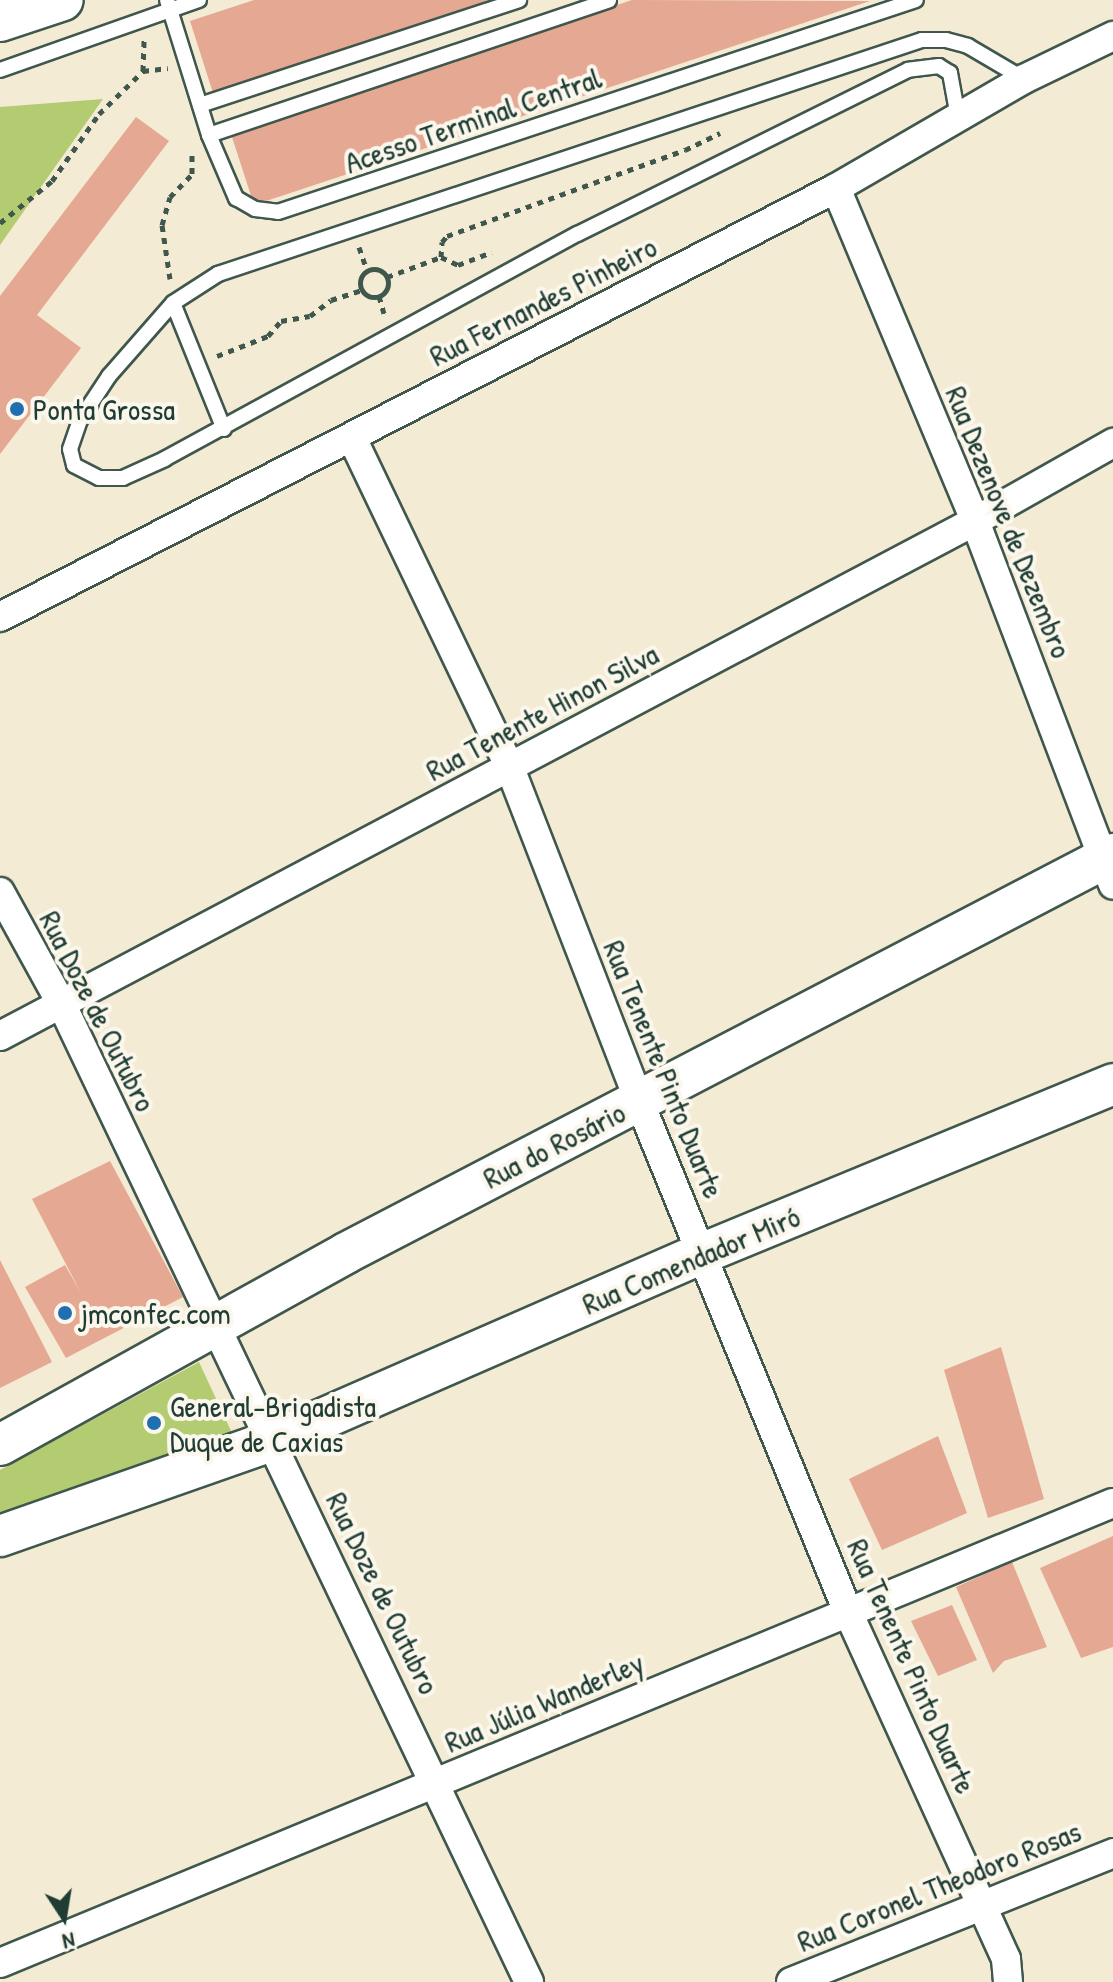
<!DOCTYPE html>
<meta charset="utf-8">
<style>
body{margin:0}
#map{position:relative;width:1113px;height:1982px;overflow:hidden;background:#f4ebd4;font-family:"Patrick Hand",sans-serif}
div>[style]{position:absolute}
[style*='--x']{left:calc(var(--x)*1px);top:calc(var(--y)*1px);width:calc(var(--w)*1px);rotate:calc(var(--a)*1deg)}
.green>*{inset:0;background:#b4cc71}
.building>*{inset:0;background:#e5a893}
.path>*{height:5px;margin-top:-2.5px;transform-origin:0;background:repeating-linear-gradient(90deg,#3f574c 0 6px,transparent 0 12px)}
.path>.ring{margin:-2.5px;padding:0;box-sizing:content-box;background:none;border:5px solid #3f574c;border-radius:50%}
.roads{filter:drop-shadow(2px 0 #3f574c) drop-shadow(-2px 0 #3f574c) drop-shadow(0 2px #3f574c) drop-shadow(0 -2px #3f574c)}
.lane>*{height:14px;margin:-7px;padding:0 7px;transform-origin:7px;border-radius:7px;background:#fff}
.street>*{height:28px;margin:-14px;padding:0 14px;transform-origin:14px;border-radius:14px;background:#fff}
.secondary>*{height:40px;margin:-20px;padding:0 20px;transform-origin:20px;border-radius:20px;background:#fff}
.dots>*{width:22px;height:22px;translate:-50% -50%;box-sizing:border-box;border:4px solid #fbf7ec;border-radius:50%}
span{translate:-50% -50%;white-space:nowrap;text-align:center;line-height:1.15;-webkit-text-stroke:8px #fbf7ec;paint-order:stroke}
.street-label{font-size:30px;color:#1f3d34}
.poi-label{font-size:30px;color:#1f3d34}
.left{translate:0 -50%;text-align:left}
.north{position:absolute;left:24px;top:1878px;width:80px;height:80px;-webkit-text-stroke:6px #fbf7ec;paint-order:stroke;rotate:168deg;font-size:22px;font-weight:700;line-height:32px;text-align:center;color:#1f3d34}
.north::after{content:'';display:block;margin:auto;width:28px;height:36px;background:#1f3d34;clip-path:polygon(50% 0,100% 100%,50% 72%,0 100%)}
</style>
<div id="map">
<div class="green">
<div style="clip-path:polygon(103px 99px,0 245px,0 107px)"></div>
<div style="clip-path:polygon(199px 1362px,239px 1448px,0 1527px,0 1470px)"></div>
</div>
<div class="building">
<div style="clip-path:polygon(254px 0,496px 0,496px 1px,214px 96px,190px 21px)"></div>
<div style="clip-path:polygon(632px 0,870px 1px,254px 205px,231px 134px)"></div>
<div style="clip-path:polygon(136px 117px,169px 141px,37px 315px,81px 348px,0 454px,0 296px)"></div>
<div style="clip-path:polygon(110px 1161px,183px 1297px,66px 1358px,25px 1287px,65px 1265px,81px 1293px,32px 1199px)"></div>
<div style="clip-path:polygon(0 1260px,52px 1362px,0 1388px)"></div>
<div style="clip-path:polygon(1001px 1347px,1044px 1499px,988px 1518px,944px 1370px)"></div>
<div style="clip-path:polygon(938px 1436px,967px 1513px,882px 1550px,849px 1479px)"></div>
<div style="clip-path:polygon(1113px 1536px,1113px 1647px,1081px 1658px,1040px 1568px)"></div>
<div style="clip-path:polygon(1012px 1562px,1047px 1647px,1004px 1661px,993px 1673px,956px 1587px)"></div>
<div style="clip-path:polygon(952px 1605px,977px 1660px,938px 1676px,911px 1621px)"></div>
</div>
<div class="path">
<div style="--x:143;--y:71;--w:31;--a:-88"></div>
<div style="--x:0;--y:223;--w:67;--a:-38.9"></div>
<div style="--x:52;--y:181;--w:82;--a:-55"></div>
<div style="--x:99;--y:114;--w:62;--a:-44.3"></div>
<div style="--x:143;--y:71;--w:25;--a:-7"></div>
<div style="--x:359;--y:247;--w:24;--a:71"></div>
<div style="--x:441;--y:257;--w:15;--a:-86"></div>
<div style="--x:442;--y:242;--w:8;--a:-50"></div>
<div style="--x:447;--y:236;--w:253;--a:-19.9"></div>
<div style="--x:685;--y:150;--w:39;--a:-26"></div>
<div class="ring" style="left:360px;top:269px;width:23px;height:23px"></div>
<div style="--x:387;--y:277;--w:58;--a:-20.3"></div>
<div style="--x:441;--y:257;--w:19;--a:25"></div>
<div style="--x:458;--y:265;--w:36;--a:-21"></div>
<div style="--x:170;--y:279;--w:55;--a:-98.4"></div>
<div style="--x:162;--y:225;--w:29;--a:-74"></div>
<div style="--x:170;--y:197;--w:32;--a:-46"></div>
<div style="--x:192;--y:174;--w:19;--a:-90"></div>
<div style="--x:379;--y:296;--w:22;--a:74"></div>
<div style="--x:217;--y:356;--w:55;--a:-21.4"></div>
<div style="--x:268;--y:336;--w:20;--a:-49"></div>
<div style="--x:281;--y:321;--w:29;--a:-10"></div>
<div style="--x:310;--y:316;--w:26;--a:-37"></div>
<div style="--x:331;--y:300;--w:33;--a:-18"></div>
</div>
<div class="roads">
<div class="lane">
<div style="--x:167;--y:0;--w:141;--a:72.7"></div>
<div style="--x:209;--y:135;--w:69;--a:66.8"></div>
<div style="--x:236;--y:198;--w:22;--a:30"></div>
<div style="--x:255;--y:209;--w:23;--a:7"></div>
<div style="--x:278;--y:212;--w:672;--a:-18.38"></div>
<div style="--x:0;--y:70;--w:211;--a:-19.4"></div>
<div style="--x:200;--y:105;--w:336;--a:-18.2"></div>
<div style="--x:958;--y:117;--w:45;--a:-100.3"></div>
<div style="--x:950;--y:73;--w:13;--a:-148"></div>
<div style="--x:939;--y:66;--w:31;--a:173"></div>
<div style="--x:908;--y:70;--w:369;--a:153.6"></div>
<div style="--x:577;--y:234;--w:469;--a:151.4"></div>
<div style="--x:165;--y:459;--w:46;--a:155.7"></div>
<div style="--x:123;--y:478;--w:24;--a:180"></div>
<div style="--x:99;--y:478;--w:28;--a:-153"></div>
<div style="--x:74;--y:465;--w:16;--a:-104"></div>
<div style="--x:70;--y:449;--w:31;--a:-71"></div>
<div style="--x:80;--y:420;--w:53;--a:-56.6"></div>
<div style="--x:109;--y:376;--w:97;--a:-48.8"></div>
<div style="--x:173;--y:303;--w:54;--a:-32.8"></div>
<div style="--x:218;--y:274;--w:742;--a:-18.39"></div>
<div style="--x:922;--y:40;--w:24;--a:0"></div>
<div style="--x:946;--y:40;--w:23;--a:15"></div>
<div style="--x:968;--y:46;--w:65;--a:30.5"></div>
<div style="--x:209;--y:135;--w:422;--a:-18.6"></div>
<div style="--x:173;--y:303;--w:136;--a:68"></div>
</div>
<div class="street">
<div style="--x:836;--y:188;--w:361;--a:67.3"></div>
<div style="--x:975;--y:521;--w:389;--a:69.2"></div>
<div style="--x:352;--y:438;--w:366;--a:64.4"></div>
<div style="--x:510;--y:768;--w:357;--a:68.8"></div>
<div style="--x:639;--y:1101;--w:552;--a:67.76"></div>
<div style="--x:848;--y:1612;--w:381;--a:65.5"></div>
<div style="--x:1006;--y:1959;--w:23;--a:85"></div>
<div style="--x:0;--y:617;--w:940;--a:-27.16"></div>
<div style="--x:836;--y:188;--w:217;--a:-30.1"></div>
<div style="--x:1024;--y:79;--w:99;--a:-25.8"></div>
<div style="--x:0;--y:892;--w:129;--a:61.2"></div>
<div style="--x:62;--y:1005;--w:1083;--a:64.45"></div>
<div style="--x:0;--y:1036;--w:1103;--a:-27.84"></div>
<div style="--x:975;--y:521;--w:159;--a:-29.5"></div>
<div style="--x:0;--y:1963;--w:1204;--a:-22.46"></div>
<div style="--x:791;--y:1982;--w:347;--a:-21.8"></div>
</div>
<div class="secondary">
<div style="--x:0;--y:21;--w:66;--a:-18.4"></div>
<div style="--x:0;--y:1445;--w:396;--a:-29"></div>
<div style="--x:346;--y:1253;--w:865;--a:-27.48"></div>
<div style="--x:0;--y:1536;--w:288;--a:-19.3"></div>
<div style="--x:272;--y:1441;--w:468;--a:-23.6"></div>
<div style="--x:701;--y:1254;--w:446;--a:-22.4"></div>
</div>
</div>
<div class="dots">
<div style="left:17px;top:409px;background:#1f6fb2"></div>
<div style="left:65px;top:1313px;background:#1f6fb2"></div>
<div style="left:154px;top:1423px;background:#1f6fb2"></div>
</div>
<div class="street-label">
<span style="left:473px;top:120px;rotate:-19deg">Acesso Terminal Central</span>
<span style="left:543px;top:301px;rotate:-27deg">Rua Fernandes Pinheiro</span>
<span style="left:1009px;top:522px;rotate:68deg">Rua Dezenove de Dezembro</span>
<span style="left:542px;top:712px;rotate:-28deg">Rua Tenente Hinon Silva</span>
<span style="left:98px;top:1011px;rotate:63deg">Rua Doze de Outubro</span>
<span style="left:664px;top:1069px;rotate:68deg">Rua Tenente Pinto Duarte</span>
<span style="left:554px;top:1145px;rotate:-27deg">Rua do Rosário</span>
<span style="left:691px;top:1260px;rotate:-23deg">Rua Comendador Miró</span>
<span style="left:383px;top:1593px;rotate:64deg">Rua Doze de Outubro</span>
<span style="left:912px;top:1666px;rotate:66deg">Rua Tenente Pinto Duarte</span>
<span style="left:544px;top:1702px;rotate:-23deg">Rua Júlia Wanderley</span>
<span style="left:939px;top:1886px;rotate:-22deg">Rua Coronel Theodoro Rosas</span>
</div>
<div class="poi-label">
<span class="left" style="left:33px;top:409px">Ponta Grossa</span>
<span class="left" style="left:81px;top:1313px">jmconfec.com</span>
<span class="left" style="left:170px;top:1423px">General-Brigadista<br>Duque de Caxias</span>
</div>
<div class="north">N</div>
</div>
